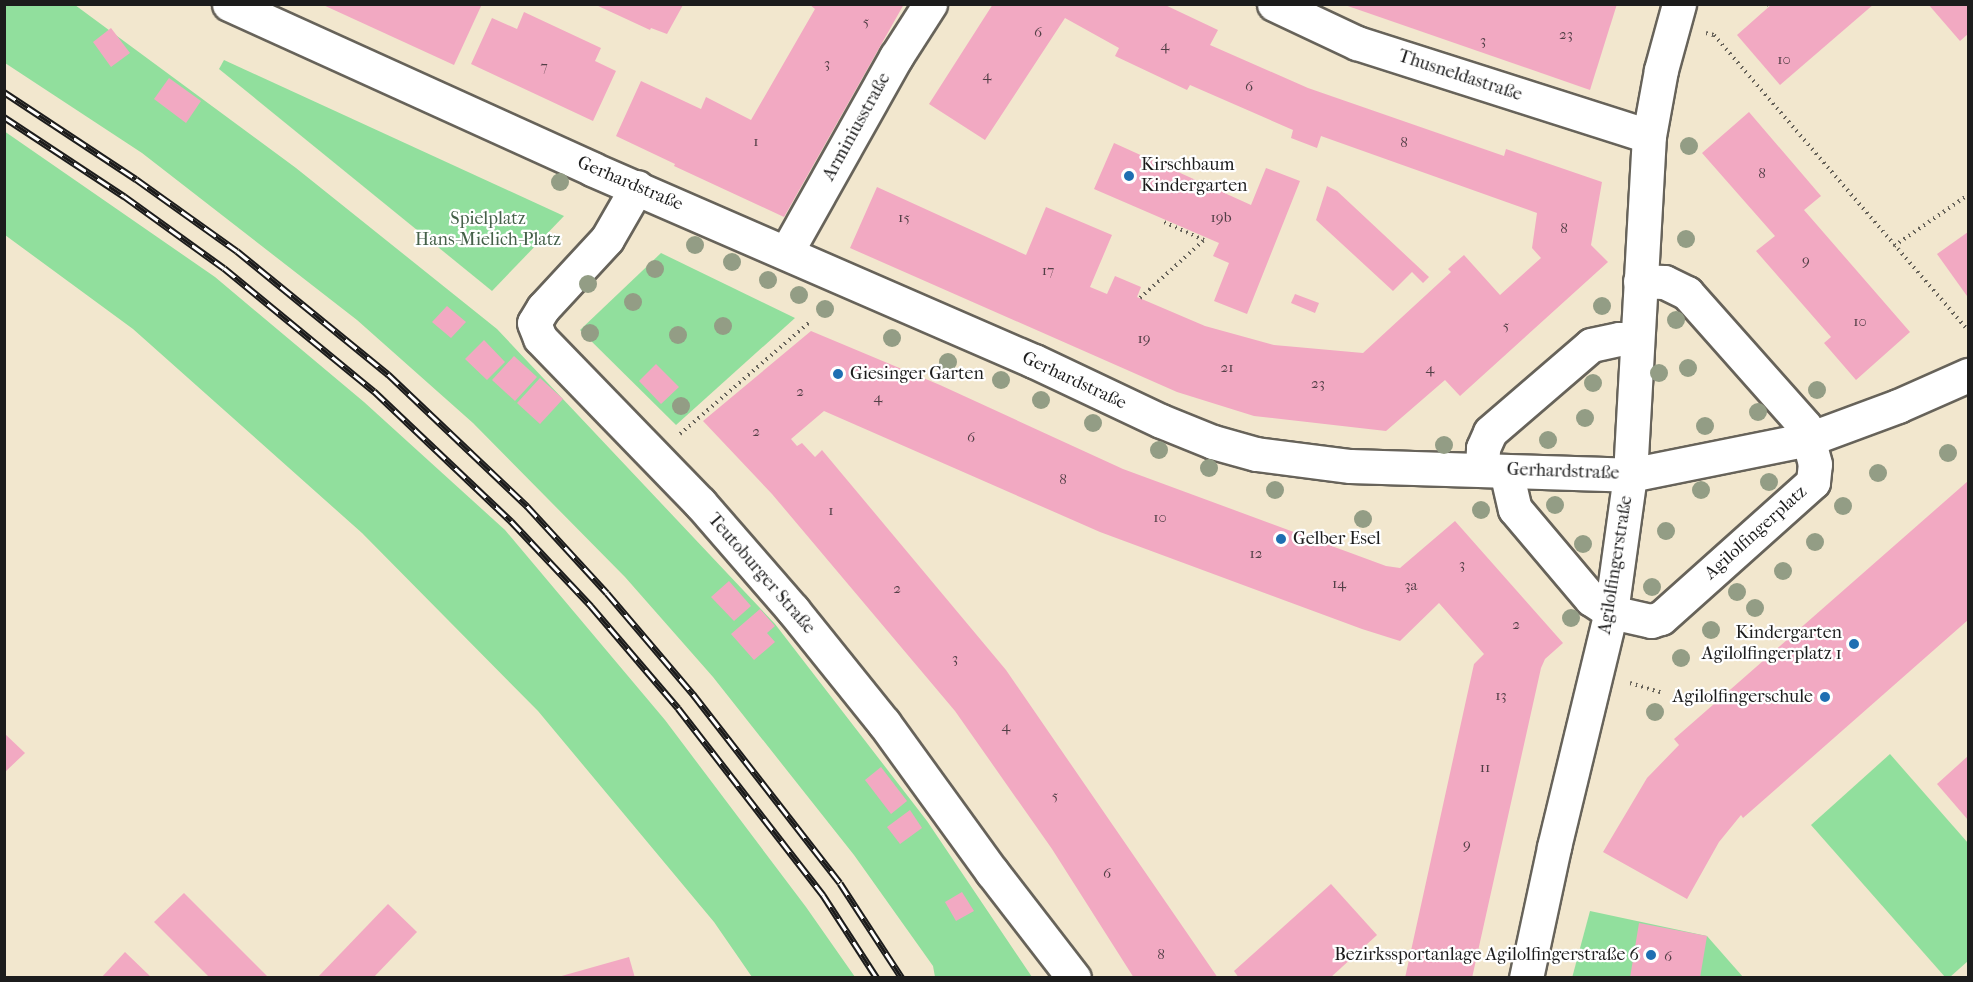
<!DOCTYPE html>
<meta charset="utf-8">
<style>
body{margin:0}
#map{position:relative;width:1973px;height:982px;overflow:hidden;background:#f2e7ce;font-family:"IM FELL French Canon",serif}
div>[style]{position:absolute}
[style*='--x']{left:calc(var(--x)*1px);top:calc(var(--y)*1px);width:calc(var(--w)*1px);rotate:calc(var(--a)*1deg)}
.green>*{inset:0;background:#91df9d}
.building>*{inset:0;background:#f2a9c2}
.path>*{height:4px;margin-top:-2px;transform-origin:0;background:repeating-linear-gradient(90deg,#67635a 0 1.5px,transparent 0 6px)}
.roads{filter:drop-shadow(2px 0 #67635a) drop-shadow(-2px 0 #67635a) drop-shadow(0 2px #67635a) drop-shadow(0 -2px #67635a)}
.minor>*{height:33px;margin:-16.5px;padding:0 16.5px;transform-origin:16.5px;border-radius:16.5px;background:#fff}
.rail>*{height:7px;margin-top:-3.5px;transform-origin:0;background:repeating-linear-gradient(90deg,#fff 0 14px,#1c1c1c 0 28px);box-sizing:border-box;border-block:2px solid #1c1c1c}
.trees>*{width:18px;height:18px;margin:-9px;border-radius:50%;background:#939d85}
.dots>*{width:16px;height:16px;translate:-50% -50%;box-sizing:border-box;border:3px solid #fff;border-radius:50%}
span{translate:-50% -50%;white-space:nowrap;text-align:center;line-height:1.15;-webkit-text-stroke:4.5px #fff;paint-order:stroke}
.number-label{font-size:15px;color:#523f46}
.number-label span{-webkit-text-stroke-width:0}
.street-label{font-size:18px;color:#1c1c1c}
.poi-label{font-size:18px;color:#1c1c1c}
.left{translate:0 -50%;text-align:left}
.right{translate:-100% -50%;text-align:right}
.park-label{font-size:18px;color:#456049}
.frame{position:absolute;inset:0;border:6px solid #1c1c1c;pointer-events:none}
</style>
<div id="map">
<div class="green">
<div style="clip-path:polygon(4px 5px,75px 5px,296px 168px,497px 329px,775px 624px,927px 821px,1032px 977px,935px 977px,933px 966px,854px 855px,713px 677px,625px 577px,473px 423px,357px 320px,142px 153px,5px 63px)"></div>
<div style="clip-path:polygon(224px 60px,564px 216px,492px 291px,219px 69px)"></div>
<div style="clip-path:polygon(4px 131px,215px 277px,364px 402px,505px 530px,665px 720px,806px 907px,855px 977px,752px 977px,714px 922px,538px 711px,362px 533px,133px 329px,5px 235px)"></div>
<div style="clip-path:polygon(661px 253px,795px 318px,676px 425px,580px 330px)"></div>
<div style="clip-path:polygon(1890px 754px,1968px 843px,1968px 961px,1950px 977px,1945px 977px,1811px 825px)"></div>
<div style="clip-path:polygon(1590px 911px,1707px 936px,1743px 977px,1572px 978px)"></div>
</div>
<div class="building">
<div style="clip-path:polygon(321px 4px,482px 4px,454px 65px)"></div>
<div style="clip-path:polygon(809px 4px,904px 4px,784px 217px,674px 166px,675px 164px,616px 136px,641px 81px,701px 109px,706px 97px,751px 120px,815px 9px)"></div>
<div style="clip-path:polygon(993px 4px,1163px 4px,1218px 30px,1210px 45px,1308px 88px,1504px 156px,1506px 149px,1602px 182px,1591px 245px,1608px 262px,1460px 396px,1445px 380px,1386px 431px,1254px 416px,1177px 392px,850px 248px,877px 187px,1026px 255px,1046px 207px,1112px 235px,1090px 287px,1107px 294px,1115px 276px,1141px 287px,1137px 297px,1205px 326px,1274px 345px,1363px 353px,1451px 272px,1448px 269px,1464px 255px,1500px 295px,1541px 258px,1532px 248px,1537px 213px,1321px 136px,1317px 148px,1291px 138px,1293px 130px,1190px 85px,1187px 90px,1115px 56px,1119px 48px,1065px 18px,985px 140px,929px 104px)"></div>
<div style="clip-path:polygon(1342px 4px,1617px 4px,1590px 90px)"></div>
<div style="clip-path:polygon(1772px 4px,1874px 4px,1780px 85px,1737px 35px)"></div>
<div style="clip-path:polygon(1928px 4px,1968px 4px,1968px 34px,1960px 41px)"></div>
<div style="clip-path:polygon(596px 5px,683px 5px,667px 34px,651px 28px,650px 30px)"></div>
<div style="clip-path:polygon(524px 12px,601px 48px,595px 61px,616px 71px,593px 121px,471px 64px,492px 18px,517px 29px)"></div>
<div style="clip-path:polygon(111px 28px,130px 53px,111px 67px,93px 42px)"></div>
<div style="clip-path:polygon(169px 78px,201px 101px,186px 123px,154px 99px)"></div>
<div style="clip-path:polygon(1749px 112px,1821px 196px,1804px 210px,1910px 332px,1856px 380px,1824px 343px,1831px 337px,1756px 251px,1775px 236px,1702px 153px)"></div>
<div style="clip-path:polygon(1114px 143px,1251px 205px,1266px 168px,1300px 181px,1247px 314px,1214px 301px,1229px 263px,1213px 256px,1219px 243px,1094px 189px)"></div>
<div style="clip-path:polygon(1327px 186px,1337px 191px,1429px 277px,1423px 283px,1412px 272px,1393px 291px,1316px 220px)"></div>
<div style="clip-path:polygon(1968px 232px,1968px 295px,1967px 296px,1937px 254px)"></div>
<div style="clip-path:polygon(1295px 294px,1319px 303px,1315px 313px,1291px 303px)"></div>
<div style="clip-path:polygon(447px 306px,466px 322px,451px 338px,432px 322px)"></div>
<div style="clip-path:polygon(811px 331px,940px 385px,1123px 469px,1386px 566px,1400px 568px,1455px 521px,1563px 643px,1545px 659px,1541px 668px,1472px 978px,1405px 978px,1474px 664px,1484px 654px,1439px 603px,1400px 641px,1362px 629px,1100px 532px,824px 411px,791px 439px,797px 446px,802px 443px,815px 457px,822px 450px,1006px 670px,1218px 978px,1134px 978px,1052px 849px,955px 711px,772px 494px,703px 421px)"></div>
<div style="clip-path:polygon(484px 340px,505px 362px,487px 380px,465px 359px)"></div>
<div style="clip-path:polygon(514px 356px,537px 377px,515px 401px,492px 380px)"></div>
<div style="clip-path:polygon(656px 364px,679px 387px,661px 404px,639px 381px)"></div>
<div style="clip-path:polygon(540px 378px,563px 399px,540px 424px,517px 403px)"></div>
<div style="clip-path:polygon(1968px 481px,1968px 620px,1743px 818px,1741px 815px,1719px 842px,1687px 899px,1603px 852px,1647px 778px,1679px 745px,1674px 739px)"></div>
<div style="clip-path:polygon(729px 581px,751px 606px,734px 621px,711px 597px)"></div>
<div style="clip-path:polygon(760px 609px,775px 626px,767px 633px,775px 642px,754px 660px,731px 634px)"></div>
<div style="clip-path:polygon(4px 733px,25px 753px,4px 773px)"></div>
<div style="clip-path:polygon(1968px 756px,1968px 820px,1937px 784px)"></div>
<div style="clip-path:polygon(881px 767px,907px 801px,891px 814px,865px 780px)"></div>
<div style="clip-path:polygon(910px 810px,922px 828px,900px 844px,887px 827px)"></div>
<div style="clip-path:polygon(1331px 884px,1377px 935px,1330px 978px,1239px 978px,1234px 971px)"></div>
<div style="clip-path:polygon(962px 892px,974px 911px,956px 921px,945px 902px)"></div>
<div style="clip-path:polygon(184px 893px,269px 978px,210px 978px,154px 922px)"></div>
<div style="clip-path:polygon(388px 904px,417px 932px,373px 978px,317px 978px)"></div>
<div style="clip-path:polygon(1639px 923px,1707px 936px,1700px 978px,1630px 978px)"></div>
<div style="clip-path:polygon(125px 952px,152px 978px,101px 978px)"></div>
<div style="clip-path:polygon(629px 957px,635px 978px,558px 978px,558px 977px)"></div>
</div>
<div class="path">
<div style="--x:1768;--y:4;--w:3;--a:45"></div>
<div style="--x:1706;--y:33;--w:8;--a:14"></div>
<div style="--x:1714;--y:35;--w:389;--a:49.3"></div>
<div style="--x:1894;--y:246;--w:90;--a:-34.6"></div>
<div style="--x:1140;--y:298;--w:86;--a:-42.2"></div>
<div style="--x:1204;--y:240;--w:44;--a:-155.8"></div>
<div style="--x:680;--y:434;--w:173;--a:-40.8"></div>
<div style="--x:1630;--y:683;--w:34;--a:17"></div>
</div>
<div class="roads">
<div class="minor">
<div style="--x:229;--y:4;--w:399;--a:24.4"></div>
<div style="--x:592;--y:169;--w:482;--a:23.5"></div>
<div style="--x:1034;--y:361;--w:140;--a:25.3"></div>
<div style="--x:1161;--y:421;--w:56;--a:22"></div>
<div style="--x:1213;--y:442;--w:45;--a:15.6"></div>
<div style="--x:1256;--y:454;--w:95;--a:7.3"></div>
<div style="--x:1350;--y:466;--w:280;--a:1.8"></div>
<div style="--x:1630;--y:475;--w:183;--a:-11.4"></div>
<div style="--x:1809;--y:439;--w:95;--a:-20.3"></div>
<div style="--x:1898;--y:406;--w:77;--a:-23.9"></div>
<div style="--x:1274;--y:4;--w:92;--a:25.2"></div>
<div style="--x:1357;--y:43;--w:306;--a:17.7"></div>
<div style="--x:637;--y:187;--w:60;--a:120"></div>
<div style="--x:607;--y:239;--w:94;--a:132.8"></div>
<div style="--x:543;--y:308;--w:17;--a:121"></div>
<div style="--x:534;--y:323;--w:16;--a:68"></div>
<div style="--x:540;--y:338;--w:230;--a:45.9"></div>
<div style="--x:700;--y:503;--w:142;--a:49"></div>
<div style="--x:793;--y:610;--w:145;--a:51.2"></div>
<div style="--x:884;--y:723;--w:184;--a:54.1"></div>
<div style="--x:992;--y:872;--w:134;--a:52.3"></div>
<div style="--x:787;--y:251;--w:223;--a:-60.7"></div>
<div style="--x:896;--y:57;--w:63;--a:-57.3"></div>
<div style="--x:1482;--y:468;--w:20;--a:-87"></div>
<div style="--x:1483;--y:448;--w:17;--a:-66"></div>
<div style="--x:1490;--y:432;--w:133;--a:-40.7"></div>
<div style="--x:1591;--y:345;--w:29;--a:-12"></div>
<div style="--x:1619;--y:339;--w:17;--a:3"></div>
<div style="--x:1506;--y:471;--w:39;--a:77"></div>
<div style="--x:1515;--y:509;--w:118;--a:49.8"></div>
<div style="--x:1591;--y:599;--w:24;--a:33"></div>
<div style="--x:1611;--y:612;--w:41;--a:12.7"></div>
<div style="--x:1651;--y:621;--w:10;--a:-17"></div>
<div style="--x:1661;--y:618;--w:204;--a:-41.8"></div>
<div style="--x:1813;--y:482;--w:18;--a:-84"></div>
<div style="--x:1815;--y:464;--w:39;--a:-105"></div>
<div style="--x:1805;--y:426;--w:178;--a:-131.6"></div>
<div style="--x:1687;--y:293;--w:25;--a:-154"></div>
<div style="--x:1664;--y:282;--w:24;--a:-178"></div>
<div style="--x:1526;--y:978;--w:134;--a:-77.9"></div>
<div style="--x:1554;--y:847;--w:242;--a:-76.4"></div>
<div style="--x:1611;--y:612;--w:138;--a:-82.1"></div>
<div style="--x:1630;--y:475;--w:340;--a:-86.8"></div>
<div style="--x:1649;--y:136;--w:67;--a:-79.7"></div>
<div style="--x:1661;--y:70;--w:68;--a:-74.7"></div>
</div>
</div>
<div class="rail">
<div style="--x:4;--y:92;--w:158;--a:33.4"></div>
<div style="--x:136;--y:179;--w:124;--a:35.5"></div>
<div style="--x:237;--y:251;--w:195;--a:39.2"></div>
<div style="--x:388;--y:374;--w:192;--a:43.5"></div>
<div style="--x:527;--y:506;--w:118;--a:47.4"></div>
<div style="--x:607;--y:593;--w:133;--a:49.6"></div>
<div style="--x:693;--y:694;--w:239;--a:52.1"></div>
<div style="--x:840;--y:883;--w:113;--a:56.9"></div>
<div style="--x:4;--y:117;--w:144;--a:33.4"></div>
<div style="--x:124;--y:196;--w:123;--a:35.8"></div>
<div style="--x:224;--y:268;--w:194;--a:39.4"></div>
<div style="--x:374;--y:391;--w:189;--a:43.5"></div>
<div style="--x:511;--y:521;--w:117;--a:46.7"></div>
<div style="--x:591;--y:606;--w:134;--a:49.5"></div>
<div style="--x:678;--y:708;--w:237;--a:52.2"></div>
<div style="--x:823;--y:895;--w:99;--a:57"></div>
</div>
<div class="trees">
<div style="left:1689px;top:146px"></div>
<div style="left:560px;top:182px"></div>
<div style="left:1686px;top:239px"></div>
<div style="left:695px;top:245px"></div>
<div style="left:732px;top:262px"></div>
<div style="left:655px;top:269px"></div>
<div style="left:768px;top:280px"></div>
<div style="left:588px;top:284px"></div>
<div style="left:799px;top:295px"></div>
<div style="left:633px;top:302px"></div>
<div style="left:1602px;top:306px"></div>
<div style="left:825px;top:309px"></div>
<div style="left:1676px;top:320px"></div>
<div style="left:723px;top:326px"></div>
<div style="left:590px;top:333px"></div>
<div style="left:678px;top:335px"></div>
<div style="left:892px;top:338px"></div>
<div style="left:948px;top:362px"></div>
<div style="left:1688px;top:368px"></div>
<div style="left:1659px;top:373px"></div>
<div style="left:1001px;top:380px"></div>
<div style="left:1593px;top:383px"></div>
<div style="left:1817px;top:390px"></div>
<div style="left:1041px;top:400px"></div>
<div style="left:681px;top:406px"></div>
<div style="left:1758px;top:412px"></div>
<div style="left:1585px;top:418px"></div>
<div style="left:1093px;top:423px"></div>
<div style="left:1705px;top:426px"></div>
<div style="left:1548px;top:440px"></div>
<div style="left:1444px;top:445px"></div>
<div style="left:1159px;top:450px"></div>
<div style="left:1948px;top:453px"></div>
<div style="left:1209px;top:468px"></div>
<div style="left:1878px;top:473px"></div>
<div style="left:1769px;top:482px"></div>
<div style="left:1275px;top:490px"></div>
<div style="left:1701px;top:490px"></div>
<div style="left:1555px;top:505px"></div>
<div style="left:1843px;top:506px"></div>
<div style="left:1481px;top:510px"></div>
<div style="left:1363px;top:519px"></div>
<div style="left:1666px;top:531px"></div>
<div style="left:1815px;top:542px"></div>
<div style="left:1583px;top:544px"></div>
<div style="left:1783px;top:571px"></div>
<div style="left:1652px;top:587px"></div>
<div style="left:1737px;top:592px"></div>
<div style="left:1755px;top:608px"></div>
<div style="left:1571px;top:618px"></div>
<div style="left:1711px;top:630px"></div>
<div style="left:1681px;top:658px"></div>
<div style="left:1655px;top:712px"></div>
</div>
<div class="dots">
<div style="left:1129px;top:176px;background:#1f6fb2"></div>
<div style="left:838px;top:374px;background:#1f6fb2"></div>
<div style="left:1281px;top:539px;background:#1f6fb2"></div>
<div style="left:1854px;top:644px;background:#1f6fb2"></div>
<div style="left:1825px;top:697px;background:#1f6fb2"></div>
<div style="left:1651px;top:955px;background:#1f6fb2"></div>
</div>
<div class="number-label">
<span style="left:866px;top:22px">5</span>
<span style="left:1038px;top:33px">6</span>
<span style="left:1566px;top:35px">23</span>
<span style="left:1483px;top:41px">3</span>
<span style="left:1165px;top:46px">4</span>
<span style="left:1784px;top:60px">10</span>
<span style="left:827px;top:64px">3</span>
<span style="left:544px;top:67px">7</span>
<span style="left:987px;top:76px">4</span>
<span style="left:1249px;top:87px">6</span>
<span style="left:756px;top:142px">1</span>
<span style="left:1404px;top:143px">8</span>
<span style="left:1762px;top:174px">8</span>
<span style="left:904px;top:218px">15</span>
<span style="left:1221px;top:218px">19b</span>
<span style="left:1564px;top:229px">8</span>
<span style="left:1806px;top:261px">9</span>
<span style="left:1048px;top:271px">17</span>
<span style="left:1860px;top:322px">10</span>
<span style="left:1506px;top:326px">5</span>
<span style="left:1144px;top:339px">19</span>
<span style="left:1227px;top:368px">21</span>
<span style="left:1430px;top:369px">4</span>
<span style="left:1318px;top:384px">23</span>
<span style="left:800px;top:392px">2</span>
<span style="left:878px;top:398px">4</span>
<span style="left:756px;top:432px">2</span>
<span style="left:971px;top:438px">6</span>
<span style="left:1063px;top:480px">8</span>
<span style="left:831px;top:511px">1</span>
<span style="left:1160px;top:518px">10</span>
<span style="left:1256px;top:554px">12</span>
<span style="left:1462px;top:565px">3</span>
<span style="left:1339px;top:584px">14</span>
<span style="left:1411px;top:586px">3a</span>
<span style="left:897px;top:589px">2</span>
<span style="left:1516px;top:625px">2</span>
<span style="left:955px;top:659px">3</span>
<span style="left:1501px;top:696px">13</span>
<span style="left:1006px;top:727px">4</span>
<span style="left:1485px;top:768px">11</span>
<span style="left:1055px;top:796px">5</span>
<span style="left:1467px;top:845px">9</span>
<span style="left:1107px;top:874px">6</span>
<span style="left:1161px;top:955px">8</span>
<span style="left:1668px;top:957px">6</span>
</div>
<div class="street-label">
<span style="left:1460px;top:76px;rotate:18deg">Thusneldastraße</span>
<span style="left:857px;top:127px;rotate:-61deg">Arminiusstraße</span>
<span style="left:630px;top:184px;rotate:23deg">Gerhardstraße</span>
<span style="left:1074px;top:381px;rotate:25deg">Gerhardstraße</span>
<span style="left:1563px;top:472px;rotate:2deg">Gerhardstraße</span>
<span style="left:1756px;top:533px;rotate:-42deg">Agilolfingerplatz</span>
<span style="left:1616px;top:565px;rotate:-81deg">Agilolfingerstraße</span>
<span style="left:761px;top:574px;rotate:49deg">Teutoburger Straße</span>
</div>
<div class="poi-label">
<span class="left" style="left:1141px;top:176px">Kirschbaum<br>Kindergarten</span>
<span class="left" style="left:850px;top:374px">Giesinger Garten</span>
<span class="left" style="left:1293px;top:539px">Gelber Esel</span>
<span class="right" style="left:1842px;top:644px">Kindergarten<br>Agilolfingerplatz 1</span>
<span class="right" style="left:1813px;top:697px">Agilolfingerschule</span>
<span class="right" style="left:1639px;top:955px">Bezirkssportanlage Agilolfingerstraße 6</span>
</div>
<div class="park-label">
<span style="left:488px;top:230px">Spielplatz<br>Hans-Mielich-Platz</span>
</div>
<div class="frame"></div>
</div>
